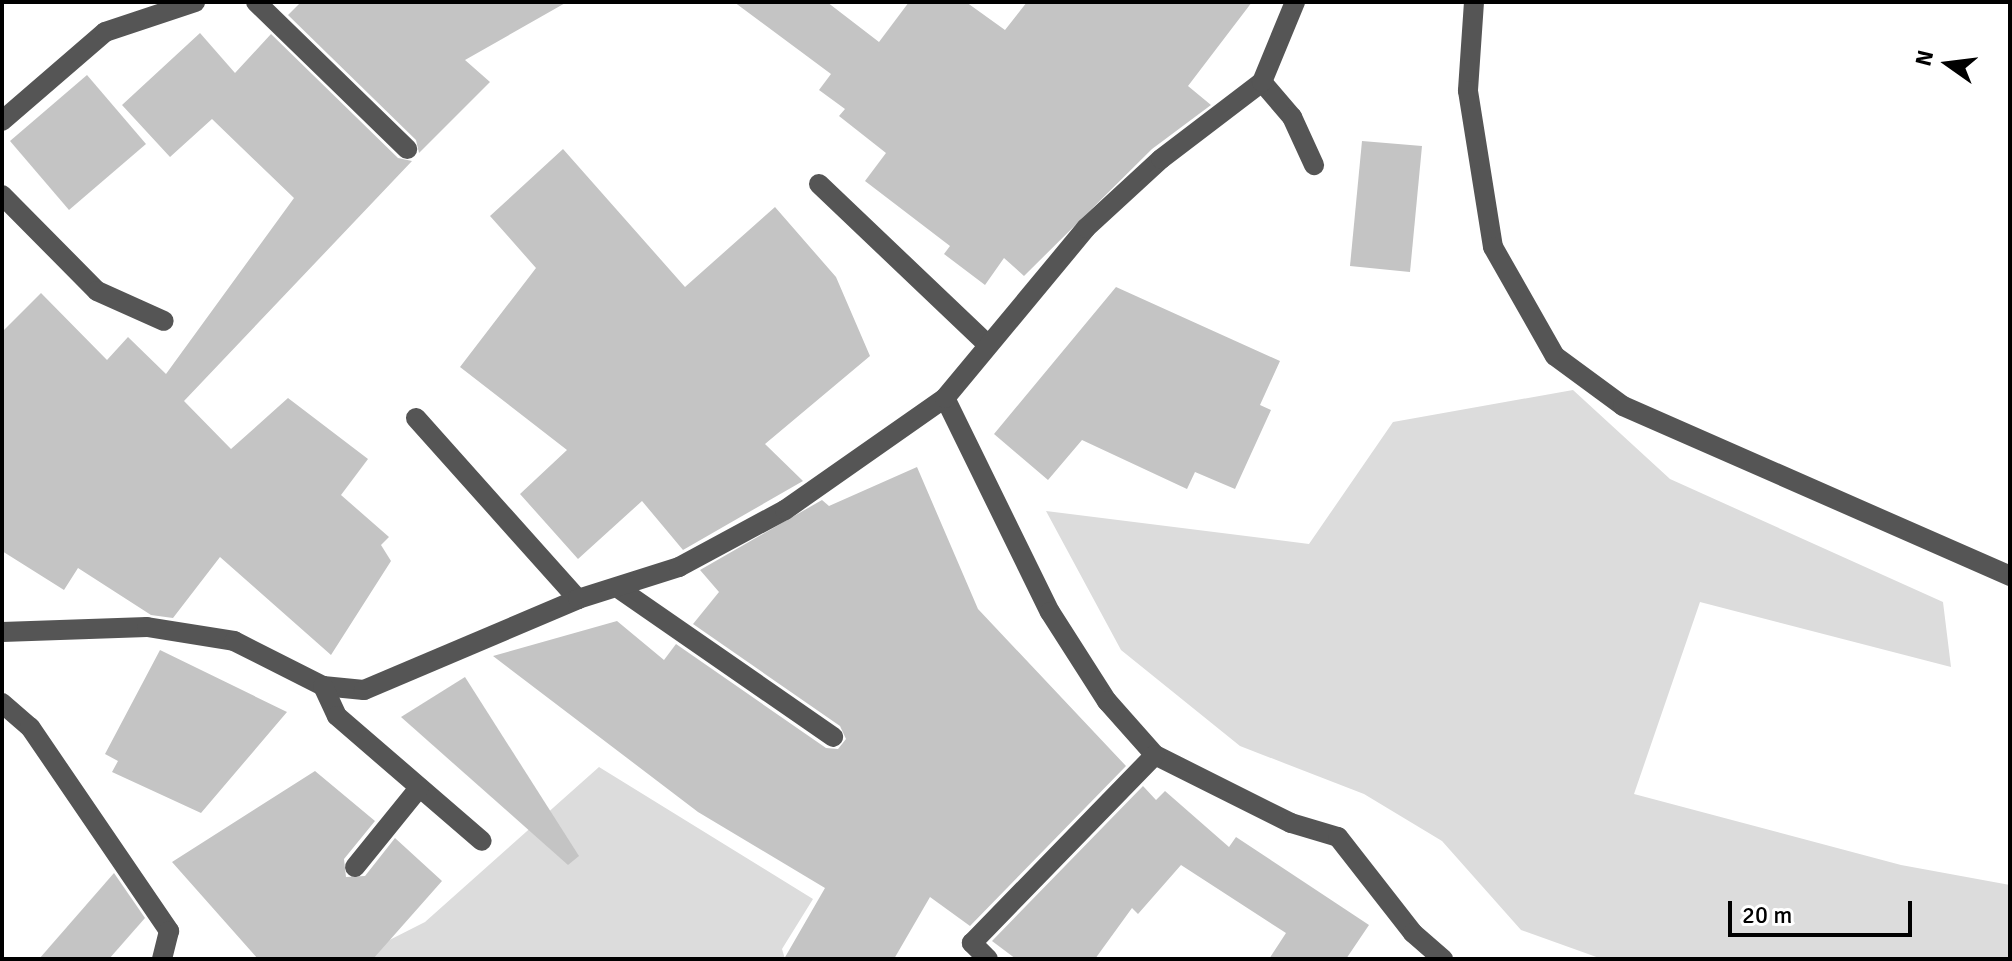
<!DOCTYPE html>
<style>
body{margin:0}
#map{position:relative;width:2012px;height:961px;overflow:hidden;background:#fff;font-family:Signika,sans-serif}
div>[style]{position:absolute}
[style*='--x']{left:calc(var(--x)*1px);top:calc(var(--y)*1px);width:calc(var(--w)*1px);rotate:calc(var(--a)*1deg)}
.green>*{inset:0;background:#dcdcdc}
.building>*{inset:0;background:#c4c4c4}
.minor>*{height:20px;margin:-10px;padding:0 10px;transform-origin:10px;border-radius:10px;background:#555}
span{translate:-50% -50%;white-space:nowrap;text-align:center;line-height:1.15;-webkit-text-stroke:6px #fff;paint-order:stroke}
.frame{position:absolute;inset:0;border:4px solid #000;pointer-events:none}
.north{position:absolute;left:1908px;top:24px;width:80px;height:80px;-webkit-text-stroke:6px #fff;paint-order:stroke;rotate:284deg;font-size:22px;font-weight:700;line-height:32px;text-align:center;color:#000}
.north::after{content:'';display:block;margin:auto;width:28px;height:36px;background:#000;clip-path:polygon(50% 0,100% 100%,50% 72%,0 100%)}
.scale{position:absolute;left:1728px;top:901px;width:184px;height:36px;box-sizing:border-box;border:4px solid #000;border-top:0;padding-left:10px;font-size:24px;line-height:28px;white-space:nowrap;color:#000;-webkit-text-stroke:6px #fff;paint-order:stroke}
</style>
<div id="map">
<div class="green">
<div style="clip-path:polygon(1573px 390px,1670px 479px,1943px 602px,1951px 667px,1700px 602px,1634px 794px,1901px 865px,2010px 885px,2010px 959px,1602px 959px,1521px 930px,1442px 841px,1364px 794px,1240px 746px,1121px 650px,1046px 511px,1309px 544px,1393px 422px)"></div>
<div style="clip-path:polygon(599px 767px,813px 899px,782px 949px,785px 959px,352px 959px,425px 922px)"></div>
</div>
<div class="building">
<div style="clip-path:polygon(301px 2px,567px 2px,465px 60px,490px 82px,419px 153px,416px 140px,288px 15px)"></div>
<div style="clip-path:polygon(734px 2px,827px 2px,879px 42px,909px 2px,966px 2px,1005px 30px,1027px 2px,1252px 2px,1188px 86px,1211px 105px,1152px 149px,1024px 276px,1004px 258px,985px 285px,944px 254px,950px 246px,865px 181px,886px 153px,839px 116px,845px 109px,819px 90px,831px 74px)"></div>
<div style="clip-path:polygon(200px 33px,235px 73px,271px 34px,398px 158px,412px 161px,184px 401px,231px 449px,288px 398px,368px 459px,341px 495px,389px 537px,381px 545px,391px 561px,331px 655px,220px 557px,173px 618px,151px 615px,78px 568px,64px 590px,2px 551px,2px 332px,41px 293px,107px 360px,128px 337px,166px 374px,294px 198px,212px 119px,170px 157px,122px 105px)"></div>
<div style="clip-path:polygon(87px 75px,146px 144px,69px 210px,10px 141px)"></div>
<div style="clip-path:polygon(1362px 141px,1422px 146px,1410px 272px,1350px 266px)"></div>
<div style="clip-path:polygon(563px 149px,685px 287px,775px 207px,836px 277px,870px 356px,765px 444px,803px 481px,683px 550px,642px 501px,578px 559px,520px 494px,567px 450px,460px 367px,536px 268px,490px 216px)"></div>
<div style="clip-path:polygon(1116px 287px,1280px 361px,1260px 405px,1271px 410px,1235px 489px,1195px 472px,1187px 489px,1082px 440px,1048px 480px,994px 434px)"></div>
<div style="clip-path:polygon(917px 467px,978px 609px,1126px 766px,970px 926px,930px 897px,894px 959px,784px 959px,825px 888px,698px 812px,493px 656px,617px 621px,664px 660px,676px 644px,826px 748px,838px 749px,846px 739px,840px 726px,693px 624px,719px 592px,700px 570px,822px 500px,829px 506px)"></div>
<div style="clip-path:polygon(160px 650px,287px 712px,201px 813px,112px 772px,118px 761px,105px 754px)"></div>
<div style="clip-path:polygon(465px 677px,579px 856px,568px 865px,401px 717px)"></div>
<div style="clip-path:polygon(315px 771px,375px 821px,344px 859px,346px 877px,365px 876px,395px 838px,442px 881px,373px 959px,258px 959px,172px 862px)"></div>
<div style="clip-path:polygon(1143px 786px,1156px 800px,1165px 791px,1229px 847px,1236px 837px,1369px 925px,1346px 959px,1269px 959px,1286px 933px,1181px 865px,1138px 914px,1132px 908px,1095px 959px,1016px 959px,992px 941px)"></div>
<div style="clip-path:polygon(114px 873px,145px 918px,109px 959px,39px 959px)"></div>
</div>
<div class="minor">
<div style="--x:256;--y:2;--w:211;--a:44.2"></div>
<div style="--x:1474;--y:2;--w:89;--a:93.9"></div>
<div style="--x:1468;--y:91;--w:158;--a:80.9"></div>
<div style="--x:1493;--y:247;--w:125;--a:60.4"></div>
<div style="--x:1555;--y:356;--w:84;--a:36.3"></div>
<div style="--x:1623;--y:406;--w:423;--a:23.7"></div>
<div style="--x:1262;--y:82;--w:46;--a:49.4"></div>
<div style="--x:1292;--y:117;--w:53;--a:65.4"></div>
<div style="--x:2;--y:121;--w:136;--a:-40.8"></div>
<div style="--x:105;--y:32;--w:95;--a:-18.4"></div>
<div style="--x:819;--y:184;--w:231;--a:43.6"></div>
<div style="--x:2;--y:195;--w:135;--a:45.3"></div>
<div style="--x:97;--y:291;--w:73;--a:24.1"></div>
<div style="--x:945;--y:398;--w:238;--a:63.9"></div>
<div style="--x:1050;--y:612;--w:106;--a:57.4"></div>
<div style="--x:1107;--y:701;--w:72;--a:48.4"></div>
<div style="--x:1155;--y:755;--w:152;--a:26.6"></div>
<div style="--x:1291;--y:823;--w:49;--a:16.6"></div>
<div style="--x:1338;--y:837;--w:122;--a:52"></div>
<div style="--x:1413;--y:933;--w:40;--a:41"></div>
<div style="--x:416;--y:418;--w:243;--a:48.2"></div>
<div style="--x:621;--y:590;--w:258;--a:34.7"></div>
<div style="--x:2;--y:632;--w:145;--a:-2"></div>
<div style="--x:147;--y:627;--w:88;--a:9.1"></div>
<div style="--x:234;--y:641;--w:100;--a:26.8"></div>
<div style="--x:323;--y:686;--w:41;--a:5.6"></div>
<div style="--x:364;--y:690;--w:233;--a:-23"></div>
<div style="--x:578;--y:599;--w:106;--a:-17.6"></div>
<div style="--x:679;--y:567;--w:120;--a:-28.3"></div>
<div style="--x:785;--y:510;--w:195;--a:-35"></div>
<div style="--x:945;--y:398;--w:221;--a:-50.3"></div>
<div style="--x:1086;--y:228;--w:102;--a:-42.6"></div>
<div style="--x:1161;--y:159;--w:127;--a:-37.3"></div>
<div style="--x:1262;--y:82;--w:87;--a:-67.6"></div>
<div style="--x:323;--y:686;--w:33;--a:65"></div>
<div style="--x:337;--y:716;--w:191;--a:40.8"></div>
<div style="--x:2;--y:703;--w:37;--a:41"></div>
<div style="--x:30;--y:727;--w:247;--a:55.7"></div>
<div style="--x:169;--y:931;--w:29;--a:104"></div>
<div style="--x:355;--y:867;--w:102;--a:-51"></div>
<div style="--x:988;--y:959;--w:23;--a:-135"></div>
<div style="--x:972;--y:943;--w:262;--a:-45.8"></div>
</div>
<div class="frame"></div>
<div class="north">N</div>
<div class="scale">20 m</div>
</div>
